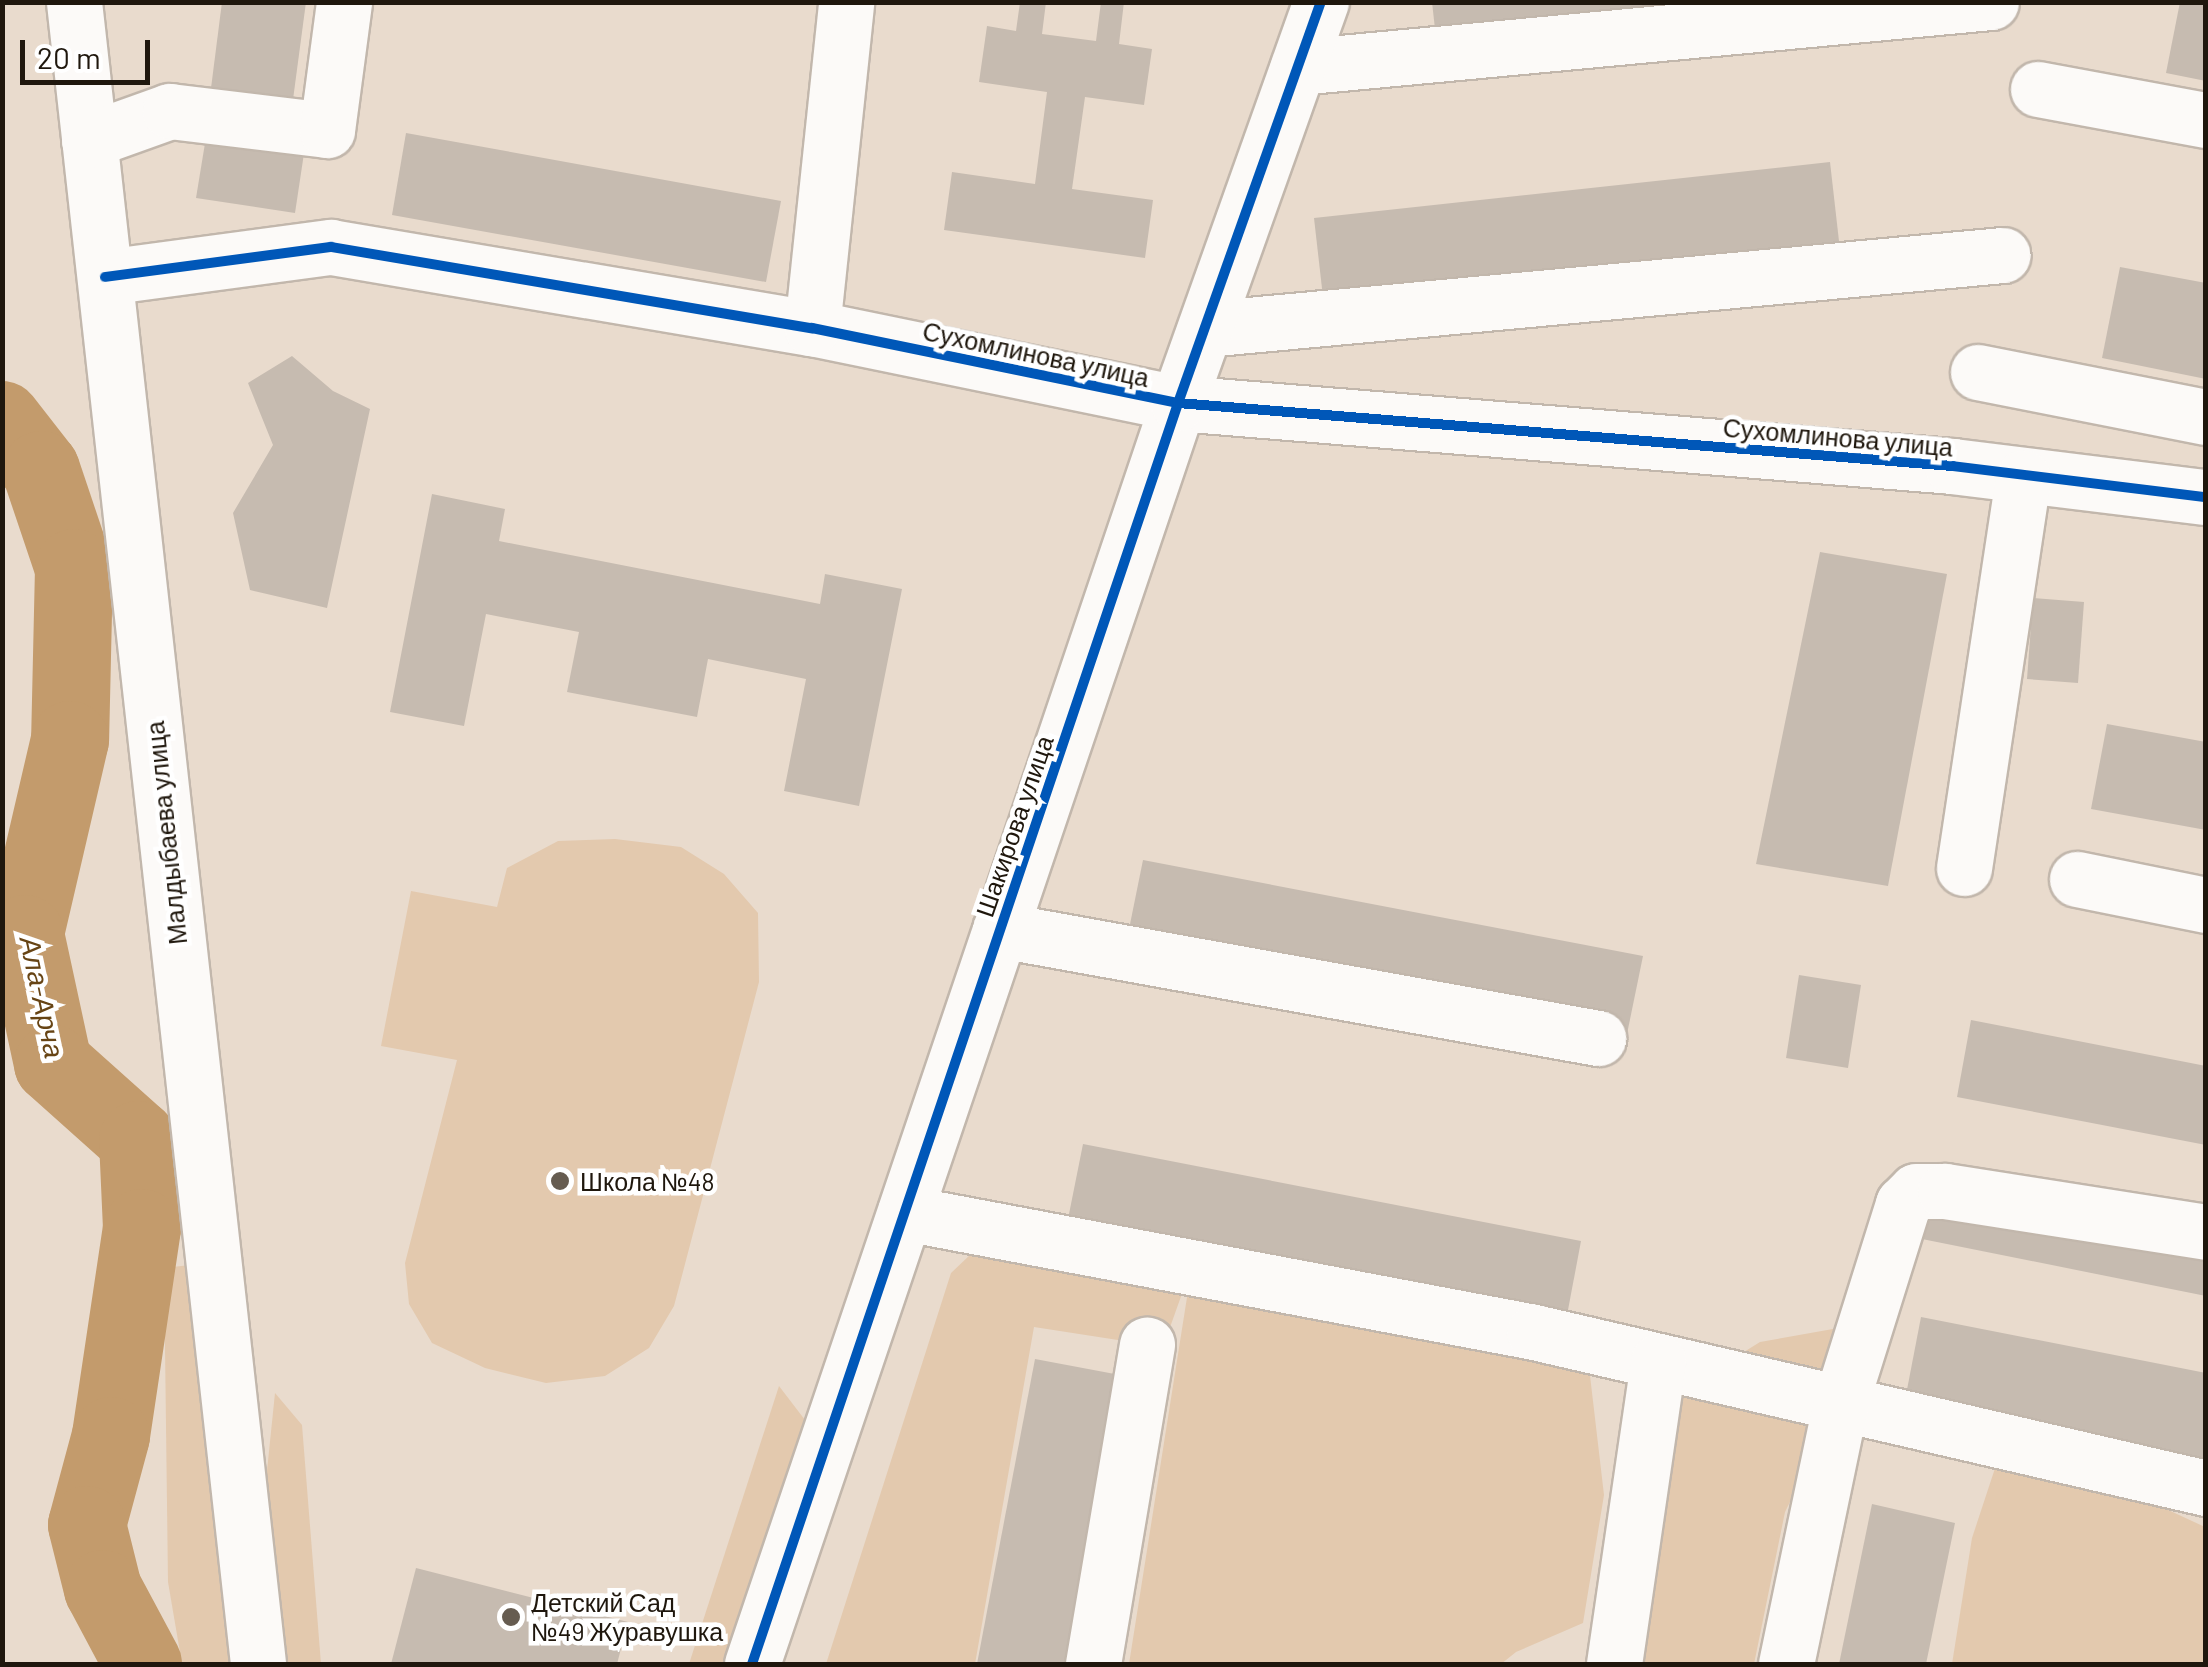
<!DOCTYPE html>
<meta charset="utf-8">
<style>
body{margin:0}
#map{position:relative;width:2208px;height:1667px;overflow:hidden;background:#e9dbcd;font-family:Barlow,sans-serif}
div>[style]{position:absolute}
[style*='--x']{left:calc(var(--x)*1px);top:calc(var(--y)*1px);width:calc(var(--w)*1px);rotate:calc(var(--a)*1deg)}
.green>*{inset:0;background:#e3c9ae}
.river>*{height:78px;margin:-39px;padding:0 39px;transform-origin:39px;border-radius:39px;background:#c39b6c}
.building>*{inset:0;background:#c6bbb0}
.roads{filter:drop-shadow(2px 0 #c2b7ac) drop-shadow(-2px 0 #c2b7ac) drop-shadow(0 2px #c2b7ac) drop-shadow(0 -2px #c2b7ac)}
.minor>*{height:55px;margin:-27.5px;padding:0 27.5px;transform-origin:27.5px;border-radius:27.5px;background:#fcfaf8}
.cycleway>*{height:10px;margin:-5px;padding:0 5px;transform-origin:5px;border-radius:5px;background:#0057b8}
.dots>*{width:28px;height:28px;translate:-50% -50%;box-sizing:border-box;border:5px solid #fff;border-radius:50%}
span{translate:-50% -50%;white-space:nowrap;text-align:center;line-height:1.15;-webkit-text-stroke:9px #fff;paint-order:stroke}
.street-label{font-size:25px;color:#1f170d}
.poi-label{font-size:25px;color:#1f170d}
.left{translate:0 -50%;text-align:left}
.water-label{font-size:28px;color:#674414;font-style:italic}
.frame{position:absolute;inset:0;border:5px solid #1f170d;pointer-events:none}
.scale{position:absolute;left:20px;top:40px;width:130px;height:45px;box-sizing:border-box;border:5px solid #1f170d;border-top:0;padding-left:12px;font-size:30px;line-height:35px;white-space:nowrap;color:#1f170d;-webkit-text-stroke:8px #fff;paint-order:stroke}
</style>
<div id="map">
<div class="green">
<div style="clip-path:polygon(615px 839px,681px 847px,724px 874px,758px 913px,759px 982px,674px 1306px,649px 1348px,605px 1376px,546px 1383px,485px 1368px,432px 1343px,409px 1304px,405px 1263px,457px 1060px,381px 1046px,411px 891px,497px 907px,507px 868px,558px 841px)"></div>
<div style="clip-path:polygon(971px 1254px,1184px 1288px,1163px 1347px,1034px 1327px,975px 1664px,826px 1664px,951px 1273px)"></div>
<div style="clip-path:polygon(190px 1265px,233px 1664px,182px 1664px,168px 1582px,164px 1268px)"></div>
<div style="clip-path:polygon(1188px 1291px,1589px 1367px,1604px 1495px,1583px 1623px,1516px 1652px,1501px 1664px,1129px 1664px)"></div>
<div style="clip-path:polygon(1861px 1324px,1819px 1443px,1785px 1512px,1754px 1664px,1643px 1664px,1611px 1628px,1665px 1401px,1760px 1342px)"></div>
<div style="clip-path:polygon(779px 1386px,805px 1420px,726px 1664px,689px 1664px)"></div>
<div style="clip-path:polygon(275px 1393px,302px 1425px,321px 1664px,286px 1664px,264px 1500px)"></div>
<div style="clip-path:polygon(2006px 1435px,2205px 1527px,2205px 1664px,1952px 1664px,1972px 1538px)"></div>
</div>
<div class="river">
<div style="--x:2;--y:420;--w:63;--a:52"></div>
<div style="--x:41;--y:470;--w:103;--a:71.4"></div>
<div style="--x:74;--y:568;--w:172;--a:91.3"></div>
<div style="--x:70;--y:740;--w:199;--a:103.1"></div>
<div style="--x:25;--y:934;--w:133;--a:77.8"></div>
<div style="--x:53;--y:1064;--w:114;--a:41.8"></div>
<div style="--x:138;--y:1140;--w:88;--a:87.4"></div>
<div style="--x:142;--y:1228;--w:210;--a:98.5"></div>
<div style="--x:111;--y:1436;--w:92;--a:105.1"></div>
<div style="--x:87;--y:1525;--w:66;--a:76"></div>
<div style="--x:103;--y:1589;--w:85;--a:61.9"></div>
</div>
<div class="building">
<div style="clip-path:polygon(222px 2px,306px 2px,292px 107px,210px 96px)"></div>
<div style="clip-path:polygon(1020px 2px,1046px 2px,1042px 34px,1096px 41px,1101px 2px,1124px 2px,1119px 44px,1152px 49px,1144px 105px,1085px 97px,1072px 189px,1153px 200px,1145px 258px,944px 230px,952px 172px,1035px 184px,1047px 92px,979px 82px,987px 26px,1016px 31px)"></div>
<div style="clip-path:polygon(1432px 2px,1659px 2px,1660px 5px,1435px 29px)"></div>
<div style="clip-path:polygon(2180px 2px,2206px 2px,2206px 81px,2166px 73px)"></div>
<div style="clip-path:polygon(208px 125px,306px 140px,295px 213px,196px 198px)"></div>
<div style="clip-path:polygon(406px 133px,781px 201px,766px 282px,392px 215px)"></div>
<div style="clip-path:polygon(1830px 162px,1840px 250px,1324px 306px,1314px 218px)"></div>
<div style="clip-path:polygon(2120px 267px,2206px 283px,2206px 379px,2102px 358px)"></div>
<div style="clip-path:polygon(292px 356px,333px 391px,370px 409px,327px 608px,250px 590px,233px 513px,273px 445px,248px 383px)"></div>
<div style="clip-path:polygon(432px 494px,505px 509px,499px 541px,820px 604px,825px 574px,902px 589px,859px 806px,784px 791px,806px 679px,708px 659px,697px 717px,567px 692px,579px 632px,486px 614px,464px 726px,390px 712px)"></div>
<div style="clip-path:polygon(1820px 552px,1947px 574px,1888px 886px,1756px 864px)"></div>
<div style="clip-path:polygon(2033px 598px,2084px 602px,2078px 683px,2027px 679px)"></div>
<div style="clip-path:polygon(2107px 724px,2206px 742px,2206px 830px,2091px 809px)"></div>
<div style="clip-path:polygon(1143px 860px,1643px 956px,1627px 1034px,1127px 939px)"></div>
<div style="clip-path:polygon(1799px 975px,1861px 985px,1848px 1068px,1786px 1058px)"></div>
<div style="clip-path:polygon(1971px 1020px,2206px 1066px,2206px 1145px,1957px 1097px)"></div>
<div style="clip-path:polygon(1083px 1144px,1581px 1241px,1565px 1326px,1066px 1229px)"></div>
<div style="clip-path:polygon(1930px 1198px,2206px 1255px,2206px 1296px,1922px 1239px)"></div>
<div style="clip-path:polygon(1921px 1317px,2206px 1373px,2206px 1458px,1905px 1400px)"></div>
<div style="clip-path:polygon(1035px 1359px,1120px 1375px,1066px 1664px,977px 1664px)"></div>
<div style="clip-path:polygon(1872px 1504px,1955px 1523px,1926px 1664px,1839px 1664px)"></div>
<div style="clip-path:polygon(416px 1568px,628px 1622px,617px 1664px,391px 1664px)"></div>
</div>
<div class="roads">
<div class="minor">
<div style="--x:74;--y:2;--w:1672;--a:83.68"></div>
<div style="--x:1298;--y:67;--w:696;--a:-5.36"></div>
<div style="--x:2038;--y:89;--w:171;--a:10.5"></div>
<div style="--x:89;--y:140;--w:86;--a:-19.7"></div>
<div style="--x:170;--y:111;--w:158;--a:6.9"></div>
<div style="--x:327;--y:130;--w:129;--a:-82.4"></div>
<div style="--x:105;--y:277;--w:228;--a:-7.6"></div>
<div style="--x:331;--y:247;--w:488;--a:9.6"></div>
<div style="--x:812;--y:328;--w:374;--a:11.6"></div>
<div style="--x:1178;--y:403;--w:777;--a:4.65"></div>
<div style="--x:1952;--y:466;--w:256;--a:7"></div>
<div style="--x:812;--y:328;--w:328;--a:-84"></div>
<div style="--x:1205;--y:329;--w:801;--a:-5.3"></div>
<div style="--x:1978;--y:372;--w:232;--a:11.2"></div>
<div style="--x:1964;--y:868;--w:395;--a:-81.4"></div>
<div style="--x:2077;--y:879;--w:132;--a:11.4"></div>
<div style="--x:1000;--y:930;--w:608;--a:10.24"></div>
<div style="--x:905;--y:1213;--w:640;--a:10.71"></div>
<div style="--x:1534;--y:1332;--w:690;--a:13.07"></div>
<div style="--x:752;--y:1664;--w:1331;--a:-71.33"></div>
<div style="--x:1178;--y:403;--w:426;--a:-70.4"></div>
<div style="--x:1093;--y:1664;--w:324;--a:-80.4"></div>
<div style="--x:1614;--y:1664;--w:306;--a:-81.7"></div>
<div style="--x:1786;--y:1664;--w:265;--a:-78.2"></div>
<div style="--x:1840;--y:1405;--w:211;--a:-72.6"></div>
<div style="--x:1903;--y:1204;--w:18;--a:-45"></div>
<div style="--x:1916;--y:1191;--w:29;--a:0"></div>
<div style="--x:1945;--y:1191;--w:264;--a:8.9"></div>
</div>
</div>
<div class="cycleway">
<div style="--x:105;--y:277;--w:228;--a:-7.6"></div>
<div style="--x:331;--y:247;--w:488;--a:9.6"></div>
<div style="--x:812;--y:328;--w:374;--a:11.6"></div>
<div style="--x:1178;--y:403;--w:777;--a:4.65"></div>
<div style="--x:1952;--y:466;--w:256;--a:7"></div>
<div style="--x:752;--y:1664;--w:1331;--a:-71.33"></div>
<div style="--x:1178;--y:403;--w:426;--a:-70.4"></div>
</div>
<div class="dots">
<div style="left:560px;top:1181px;background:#665c50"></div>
<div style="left:511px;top:1617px;background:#665c50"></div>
</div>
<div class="street-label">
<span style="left:1036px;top:354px;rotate:12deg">Сухомлинова улица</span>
<span style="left:1838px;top:437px;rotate:5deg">Сухомлинова улица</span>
<span style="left:1014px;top:826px;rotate:-71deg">Шакирова улица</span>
<span style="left:166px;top:833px;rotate:-96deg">Малдыбаева улица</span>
</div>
<div class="poi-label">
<span class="left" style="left:580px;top:1181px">Школа №48</span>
<span class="left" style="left:531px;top:1617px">Детский Сад<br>№49 Журавушка</span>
</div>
<div class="water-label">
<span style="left:43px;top:997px;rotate:78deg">Ала-Арча</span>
</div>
<div class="frame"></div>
<div class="scale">20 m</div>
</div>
